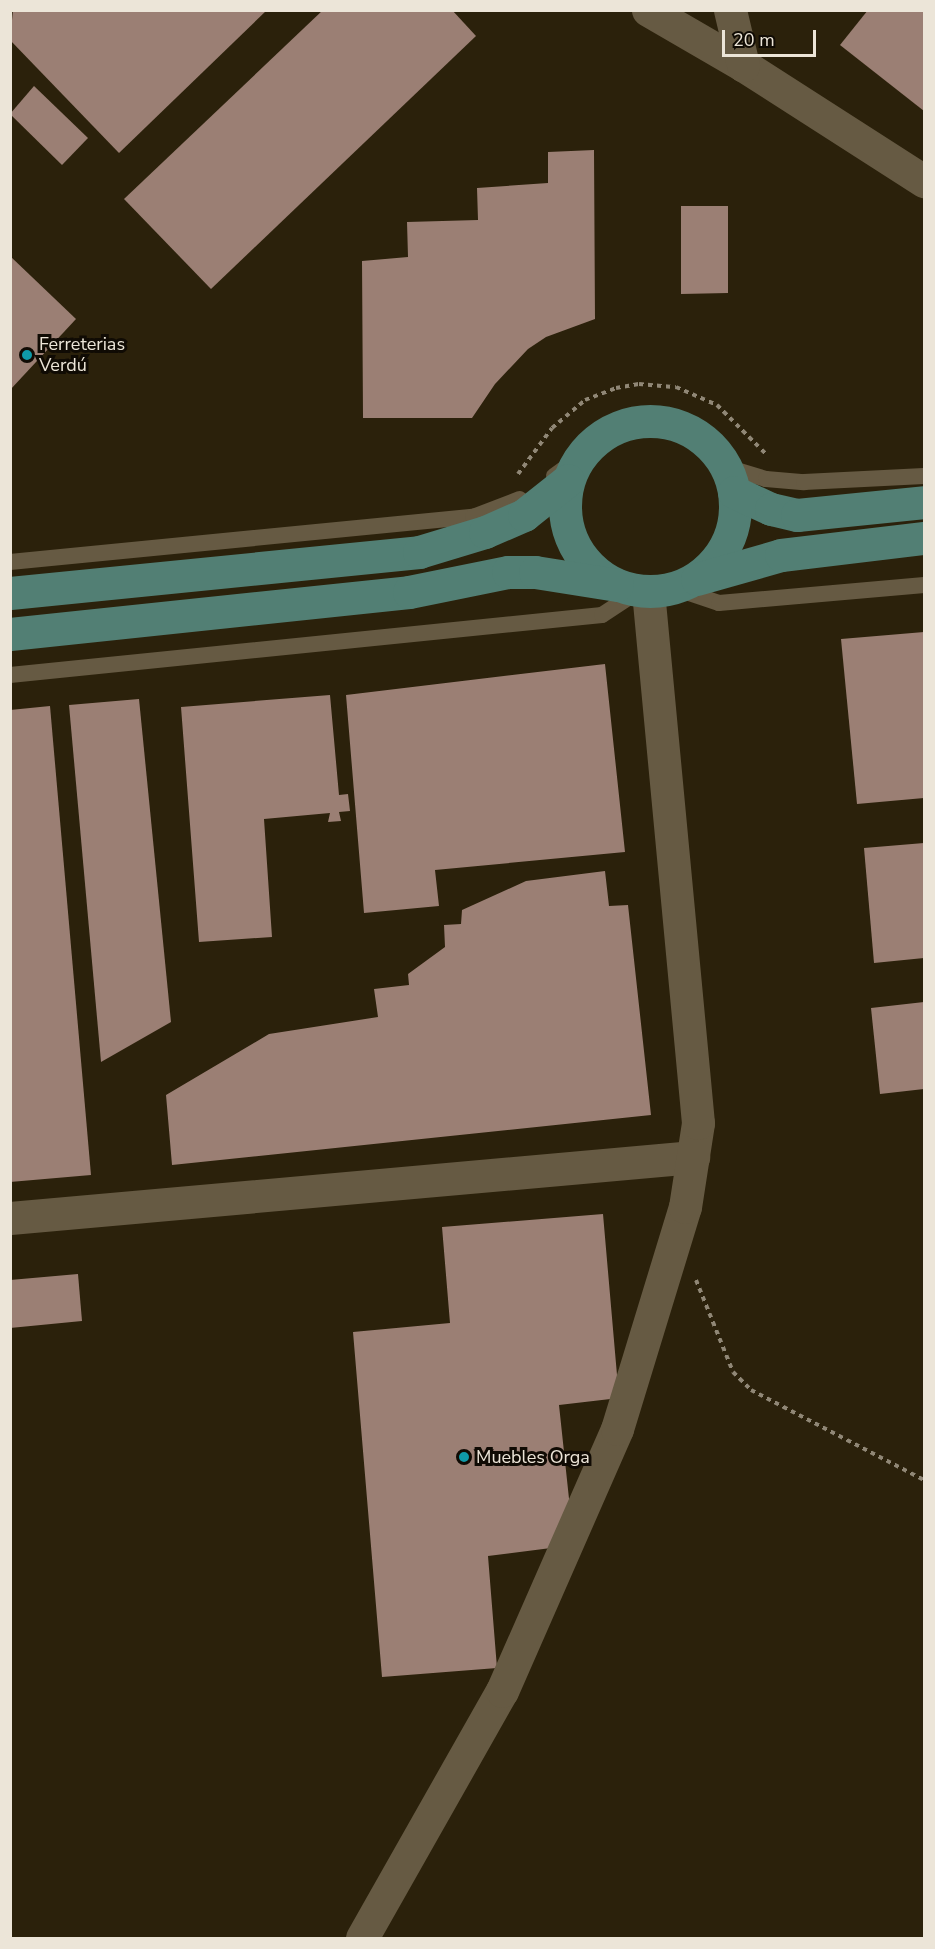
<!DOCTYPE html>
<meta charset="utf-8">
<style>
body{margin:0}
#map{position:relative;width:935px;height:1949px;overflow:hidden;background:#2b210b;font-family:"Nunito Sans",sans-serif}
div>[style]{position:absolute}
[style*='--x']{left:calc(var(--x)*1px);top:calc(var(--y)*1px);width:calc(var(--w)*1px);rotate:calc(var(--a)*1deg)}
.building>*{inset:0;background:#9b7f74}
.path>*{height:4px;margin-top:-2px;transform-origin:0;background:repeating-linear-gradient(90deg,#908776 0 4.5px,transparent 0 9px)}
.service>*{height:16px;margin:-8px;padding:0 8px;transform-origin:8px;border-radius:8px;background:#665a43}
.minor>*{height:33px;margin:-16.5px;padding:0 16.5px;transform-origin:16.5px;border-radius:16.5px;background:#665a43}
.primary>*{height:33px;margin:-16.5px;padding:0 16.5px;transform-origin:16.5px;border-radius:16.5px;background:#527f74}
.primary>.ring{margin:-16.5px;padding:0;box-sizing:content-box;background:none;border:33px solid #527f74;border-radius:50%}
.dots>*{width:16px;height:16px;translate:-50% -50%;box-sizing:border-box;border:3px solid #100b04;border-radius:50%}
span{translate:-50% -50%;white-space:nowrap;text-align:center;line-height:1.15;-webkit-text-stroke:6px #100b04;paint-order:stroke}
.poi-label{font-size:18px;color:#ece5d8}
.left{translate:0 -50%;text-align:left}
.frame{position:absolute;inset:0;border:12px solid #ece5d8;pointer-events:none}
.scale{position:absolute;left:722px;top:30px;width:94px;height:27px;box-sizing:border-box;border:3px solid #ece5d8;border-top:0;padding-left:8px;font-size:18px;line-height:21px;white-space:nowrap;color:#ece5d8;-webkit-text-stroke:4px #100b04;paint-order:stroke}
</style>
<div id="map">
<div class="building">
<div style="clip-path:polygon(13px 10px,267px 10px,119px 153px,10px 40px)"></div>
<div style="clip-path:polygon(323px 10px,452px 10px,476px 36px,211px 289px,124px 199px)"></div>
<div style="clip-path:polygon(924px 10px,924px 111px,840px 45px,868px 10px)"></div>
<div style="clip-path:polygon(34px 86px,88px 138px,62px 165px,10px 114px)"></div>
<div style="clip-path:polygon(594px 150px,595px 319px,546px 337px,528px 349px,495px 384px,472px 418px,363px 418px,362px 261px,408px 257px,407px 222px,478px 220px,477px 188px,548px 183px,548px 152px)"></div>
<div style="clip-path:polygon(681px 206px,728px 206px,728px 293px,681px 294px)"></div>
<div style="clip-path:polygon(10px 256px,76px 319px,10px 390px)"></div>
<div style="clip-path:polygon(924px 632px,924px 798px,857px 804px,841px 639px)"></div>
<div style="clip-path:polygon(605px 664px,625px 852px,435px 870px,439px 906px,364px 913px,346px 695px)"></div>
<div style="clip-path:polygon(330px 695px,339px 795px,348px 794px,350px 811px,339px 812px,341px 821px,328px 822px,330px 813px,264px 819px,272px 937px,199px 942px,181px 707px)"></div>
<div style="clip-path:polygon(139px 699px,171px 1022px,101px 1062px,69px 705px)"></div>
<div style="clip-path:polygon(50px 706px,91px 1175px,10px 1182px,10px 710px)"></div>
<div style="clip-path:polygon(924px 843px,924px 958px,874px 963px,864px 848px)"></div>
<div style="clip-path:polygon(605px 871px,609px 906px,628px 905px,651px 1115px,172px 1165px,166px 1095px,269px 1034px,378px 1017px,374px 989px,409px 985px,408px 974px,445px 947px,444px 925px,461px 924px,462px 910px,526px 881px)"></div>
<div style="clip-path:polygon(924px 1002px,924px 1089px,880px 1094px,871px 1008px)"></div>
<div style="clip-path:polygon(603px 1214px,619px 1398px,559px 1405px,570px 1508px,551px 1548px,488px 1556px,497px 1668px,382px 1677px,353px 1332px,450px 1323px,442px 1227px)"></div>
<div style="clip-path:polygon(78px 1274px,82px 1321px,10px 1328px,10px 1280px)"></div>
</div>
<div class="path">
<div style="--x:518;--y:474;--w:57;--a:-53.5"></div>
<div style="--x:552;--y:428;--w:43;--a:-40.3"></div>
<div style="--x:585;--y:400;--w:33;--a:-21"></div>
<div style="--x:616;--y:388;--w:23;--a:-10"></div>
<div style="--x:639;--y:384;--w:37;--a:5"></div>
<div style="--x:676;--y:387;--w:45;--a:23.7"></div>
<div style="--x:717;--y:405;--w:68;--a:45"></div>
<div style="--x:696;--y:1280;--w:99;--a:68.1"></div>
<div style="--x:733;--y:1372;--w:25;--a:45"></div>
<div style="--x:751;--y:1390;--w:195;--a:27.5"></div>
</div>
<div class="service">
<div style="--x:726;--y:467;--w:42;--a:16.7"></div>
<div style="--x:766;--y:479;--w:38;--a:5"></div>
<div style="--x:804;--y:482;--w:120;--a:-2.9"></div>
<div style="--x:554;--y:476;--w:32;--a:-36"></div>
<div style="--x:10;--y:562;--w:465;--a:-5.6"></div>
<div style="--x:473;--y:517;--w:50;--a:-21"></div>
<div style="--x:674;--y:588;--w:47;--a:18.4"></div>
<div style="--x:719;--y:603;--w:206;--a:-5"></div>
<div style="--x:10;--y:675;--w:595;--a:-5.79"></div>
<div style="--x:602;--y:615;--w:45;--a:-33.3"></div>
</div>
<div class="minor">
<div style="--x:648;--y:10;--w:110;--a:30.1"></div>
<div style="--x:743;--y:65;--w:215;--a:32.7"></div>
<div style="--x:730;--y:10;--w:57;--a:76.7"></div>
<div style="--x:10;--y:1218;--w:686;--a:-5.1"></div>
<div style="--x:362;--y:1938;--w:284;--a:-60.5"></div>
<div style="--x:502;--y:1691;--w:286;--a:-66.3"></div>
<div style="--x:617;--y:1429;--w:232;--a:-73"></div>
<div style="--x:685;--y:1207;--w:85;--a:-81.2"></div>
<div style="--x:698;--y:1123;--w:534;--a:-95.37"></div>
</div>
<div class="primary">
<div class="ring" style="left:565px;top:421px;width:137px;height:137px"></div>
<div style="--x:734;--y:492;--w:41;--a:24.7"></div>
<div style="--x:771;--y:509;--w:27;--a:13"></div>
<div style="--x:797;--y:515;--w:128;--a:-5.8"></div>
<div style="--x:697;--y:579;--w:87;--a:-15.9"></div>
<div style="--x:781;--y:555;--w:144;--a:-6.8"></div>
<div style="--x:10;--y:593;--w:411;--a:-5.7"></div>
<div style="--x:419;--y:552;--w:69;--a:-16.9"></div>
<div style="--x:485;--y:532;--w:43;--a:-23.6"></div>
<div style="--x:524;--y:515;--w:56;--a:-38.5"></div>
<div style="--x:10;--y:634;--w:401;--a:-6"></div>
<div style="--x:409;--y:592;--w:101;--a:-11.4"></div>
<div style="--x:508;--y:572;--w:27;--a:0"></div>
<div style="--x:535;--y:572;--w:83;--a:9"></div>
</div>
<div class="dots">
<div style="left:27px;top:355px;background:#0f9aa8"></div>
<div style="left:464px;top:1457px;background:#0f9aa8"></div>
</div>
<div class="poi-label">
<span class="left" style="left:39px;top:355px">Ferreterias<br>Verdú</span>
<span class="left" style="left:476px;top:1457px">Muebles Orga</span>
</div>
<div class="frame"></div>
<div class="scale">20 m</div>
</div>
